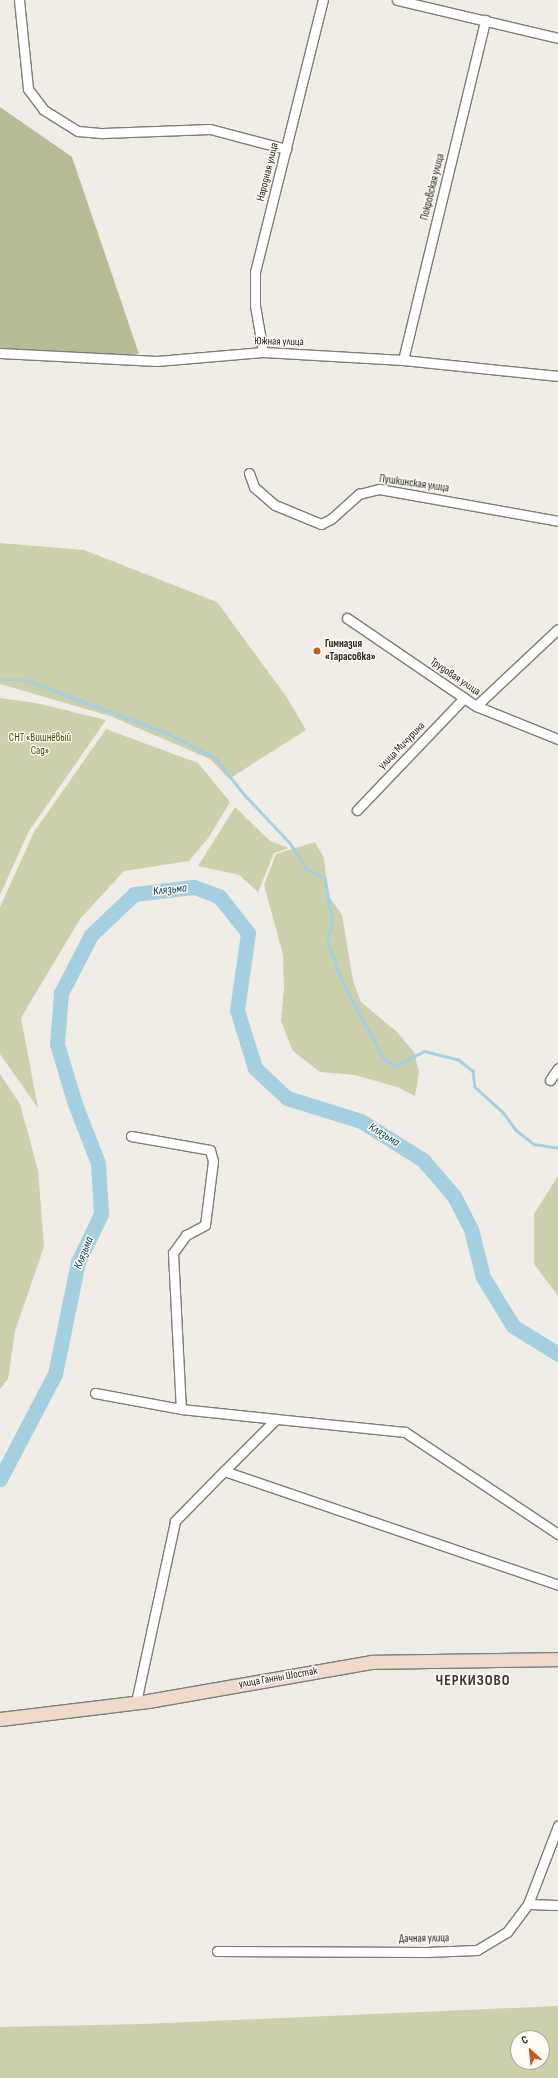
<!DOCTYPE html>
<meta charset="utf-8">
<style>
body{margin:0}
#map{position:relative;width:558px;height:2078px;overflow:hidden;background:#f0ede7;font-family:"Sofia Sans Condensed",sans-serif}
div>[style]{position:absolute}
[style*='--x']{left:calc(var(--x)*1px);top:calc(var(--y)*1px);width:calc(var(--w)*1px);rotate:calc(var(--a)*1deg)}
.green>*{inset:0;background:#ccd0ad}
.forest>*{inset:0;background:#b7bb96}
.stream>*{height:2.5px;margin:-1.25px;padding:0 1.25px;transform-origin:1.25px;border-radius:1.25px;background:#a5d0e1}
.river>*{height:15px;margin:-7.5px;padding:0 7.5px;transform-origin:7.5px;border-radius:7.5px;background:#a5d0e1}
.roads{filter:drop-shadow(1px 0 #7e7c76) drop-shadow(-1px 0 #7e7c76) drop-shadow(0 1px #7e7c76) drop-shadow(0 -1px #7e7c76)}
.minor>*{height:9px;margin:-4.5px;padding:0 4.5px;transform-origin:4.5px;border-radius:4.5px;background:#fff}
.secondary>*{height:13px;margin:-6.5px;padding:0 6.5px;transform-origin:6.5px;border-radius:6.5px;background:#efdace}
.dots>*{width:11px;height:11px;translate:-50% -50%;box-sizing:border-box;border:2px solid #fefaf4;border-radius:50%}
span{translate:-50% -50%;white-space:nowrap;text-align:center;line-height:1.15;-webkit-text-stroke:3px #fefaf4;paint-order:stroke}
.street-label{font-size:11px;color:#232220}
.poi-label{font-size:11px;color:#232220;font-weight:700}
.left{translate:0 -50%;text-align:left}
.park-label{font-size:11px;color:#484b0c}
.water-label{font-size:12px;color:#003e50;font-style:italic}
.district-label{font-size:15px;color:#373530;font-weight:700;letter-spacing:1px}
.north{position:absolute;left:510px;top:2030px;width:40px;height:40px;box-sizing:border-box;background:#fefaf4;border:1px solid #a6a49f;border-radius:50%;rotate:333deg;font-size:11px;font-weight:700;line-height:16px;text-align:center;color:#232220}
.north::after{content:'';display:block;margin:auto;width:14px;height:18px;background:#c05d26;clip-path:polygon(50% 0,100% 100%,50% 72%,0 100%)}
</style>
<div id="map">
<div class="green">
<div style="clip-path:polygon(0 543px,84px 550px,217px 602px,286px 696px,306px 730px,229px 779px,210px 759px,110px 716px,0 684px)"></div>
<div style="clip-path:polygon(0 698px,36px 703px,106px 720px,29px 831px,0 895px)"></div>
<div style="clip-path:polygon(106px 729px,198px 763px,230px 802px,209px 837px,189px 861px,124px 871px,80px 919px,21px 1018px,38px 1108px,0 1054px,0 907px,34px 832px)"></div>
<div style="clip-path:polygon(235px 807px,270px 841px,289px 848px,274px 853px,258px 892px,239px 875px,198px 866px)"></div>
<div style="clip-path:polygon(315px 842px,324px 858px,328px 895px,342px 915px,353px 981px,361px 1002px,397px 1032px,414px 1052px,419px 1072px,415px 1096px,397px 1087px,355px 1075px,320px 1072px,293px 1051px,281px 1021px,284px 988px,283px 955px,264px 885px,276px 854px)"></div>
<div style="clip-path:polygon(0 1074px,20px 1104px,38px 1170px,44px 1247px,15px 1331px,8px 1379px,0 1389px)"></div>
<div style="clip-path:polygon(558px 1176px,558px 1296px,534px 1264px,534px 1214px)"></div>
<div style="clip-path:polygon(evenodd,558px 2006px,558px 2078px,0 2078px,0 2027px,143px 2024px,558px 2006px,518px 2038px,542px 2038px,542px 2062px,518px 2062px,518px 2038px)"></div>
</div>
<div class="forest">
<div style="clip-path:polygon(0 107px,72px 157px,139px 354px,0 358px)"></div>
</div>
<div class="stream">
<div style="--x:0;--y:680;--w:26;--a:0"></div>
<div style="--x:26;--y:680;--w:153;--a:20.7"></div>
<div style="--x:169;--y:734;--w:53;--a:27.1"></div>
<div style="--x:216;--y:758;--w:44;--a:52.4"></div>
<div style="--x:243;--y:793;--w:69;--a:46.8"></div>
<div style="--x:290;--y:843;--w:30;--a:57"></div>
<div style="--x:306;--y:868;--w:21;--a:28"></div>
<div style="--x:325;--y:878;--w:47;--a:80.1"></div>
<div style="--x:333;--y:924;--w:13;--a:113"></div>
<div style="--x:328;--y:936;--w:11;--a:80"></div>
<div style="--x:330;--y:947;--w:38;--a:70"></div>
<div style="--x:343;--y:983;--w:85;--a:61.3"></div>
<div style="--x:384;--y:1058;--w:14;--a:36"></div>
<div style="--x:395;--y:1066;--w:33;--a:-27"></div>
<div style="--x:424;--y:1051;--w:36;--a:14"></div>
<div style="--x:459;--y:1060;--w:18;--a:38"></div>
<div style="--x:473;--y:1071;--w:16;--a:83"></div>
<div style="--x:475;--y:1087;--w:38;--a:42"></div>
<div style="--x:503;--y:1112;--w:22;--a:54"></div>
<div style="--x:516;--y:1130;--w:23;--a:38"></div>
<div style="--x:534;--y:1144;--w:24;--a:9"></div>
</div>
<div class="river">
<div style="--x:0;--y:1479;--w:119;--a:-62.4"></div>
<div style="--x:55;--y:1374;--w:114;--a:-78.4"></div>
<div style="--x:78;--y:1262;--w:53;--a:-64.4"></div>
<div style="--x:101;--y:1214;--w:51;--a:-93.4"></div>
<div style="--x:98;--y:1163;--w:63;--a:-111.3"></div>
<div style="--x:75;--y:1104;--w:63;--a:-106.7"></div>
<div style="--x:57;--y:1044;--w:51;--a:-85.5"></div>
<div style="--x:61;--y:993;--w:65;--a:-62.7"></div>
<div style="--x:91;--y:935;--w:59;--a:-43.6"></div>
<div style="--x:134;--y:894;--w:60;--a:-6.7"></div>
<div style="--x:194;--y:887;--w:27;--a:20"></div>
<div style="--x:219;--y:896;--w:47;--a:51.9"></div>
<div style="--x:248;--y:933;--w:78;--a:98.1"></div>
<div style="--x:237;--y:1010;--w:61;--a:72.8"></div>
<div style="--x:255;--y:1068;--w:44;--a:43.2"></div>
<div style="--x:287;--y:1098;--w:77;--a:17.3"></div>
<div style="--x:361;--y:1121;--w:73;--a:32.2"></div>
<div style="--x:423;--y:1160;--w:48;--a:49.3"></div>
<div style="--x:454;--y:1196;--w:37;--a:63"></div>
<div style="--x:471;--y:1229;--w:49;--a:76"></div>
<div style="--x:483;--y:1277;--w:57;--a:58.5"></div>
<div style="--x:513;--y:1326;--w:53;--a:31.9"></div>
</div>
<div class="roads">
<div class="minor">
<div style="--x:19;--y:0;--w:89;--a:84.2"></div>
<div style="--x:28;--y:89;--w:26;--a:53"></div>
<div style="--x:44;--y:110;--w:40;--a:32"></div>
<div style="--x:78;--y:131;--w:25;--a:5"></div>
<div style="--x:103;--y:133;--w:107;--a:-2.1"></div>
<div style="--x:210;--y:129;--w:79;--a:14.7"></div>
<div style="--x:397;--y:0;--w:165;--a:13.3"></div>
<div style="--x:263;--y:352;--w:48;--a:-99.7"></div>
<div style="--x:255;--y:305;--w:33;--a:-90"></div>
<div style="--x:255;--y:272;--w:280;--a:-76"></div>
<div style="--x:0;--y:353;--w:157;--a:2.9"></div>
<div style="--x:157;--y:361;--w:106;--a:-4.9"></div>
<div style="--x:263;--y:352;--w:140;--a:3.3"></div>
<div style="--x:403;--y:360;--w:156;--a:5.9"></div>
<div style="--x:403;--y:360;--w:350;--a:-76.4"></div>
<div style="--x:249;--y:473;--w:15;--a:70"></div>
<div style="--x:254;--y:487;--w:28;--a:41"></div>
<div style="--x:275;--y:505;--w:50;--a:22.4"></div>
<div style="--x:321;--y:524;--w:11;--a:-27"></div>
<div style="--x:331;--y:519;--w:38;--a:-42"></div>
<div style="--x:359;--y:494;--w:21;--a:-14"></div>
<div style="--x:379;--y:489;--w:182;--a:10.1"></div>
<div style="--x:347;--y:618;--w:156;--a:34.3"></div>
<div style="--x:476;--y:706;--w:88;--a:21.9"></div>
<div style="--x:476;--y:706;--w:112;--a:-43.2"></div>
<div style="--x:357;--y:810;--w:155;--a:-46.3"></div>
<div style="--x:550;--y:1080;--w:14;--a:-56"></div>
<div style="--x:131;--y:1136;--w:80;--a:10"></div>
<div style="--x:210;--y:1150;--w:11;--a:75"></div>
<div style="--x:213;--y:1161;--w:64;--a:97.1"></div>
<div style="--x:205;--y:1225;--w:21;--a:152"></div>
<div style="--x:186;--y:1235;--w:22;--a:126"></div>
<div style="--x:173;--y:1253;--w:156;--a:87.1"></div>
<div style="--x:181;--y:1409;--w:96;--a:6"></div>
<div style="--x:95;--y:1393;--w:87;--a:10.5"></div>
<div style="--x:558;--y:1534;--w:184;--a:-146.3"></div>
<div style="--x:405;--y:1432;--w:130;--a:-174.2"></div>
<div style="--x:276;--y:1419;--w:74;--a:135"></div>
<div style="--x:224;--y:1471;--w:353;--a:18.8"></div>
<div style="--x:136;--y:1702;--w:185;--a:-77.8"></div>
<div style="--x:175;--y:1521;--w:70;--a:-45.6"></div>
<div style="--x:528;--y:1904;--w:30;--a:2"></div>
<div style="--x:217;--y:1951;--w:209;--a:0.3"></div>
<div style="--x:426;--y:1952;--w:51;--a:-2.2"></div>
<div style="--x:477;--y:1950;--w:35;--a:-31"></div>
<div style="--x:507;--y:1932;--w:35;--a:-53"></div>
<div style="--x:528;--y:1904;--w:84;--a:-69"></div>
</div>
<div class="secondary">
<div style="--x:0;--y:1719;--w:149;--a:-6.9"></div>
<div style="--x:148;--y:1701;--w:226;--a:-9.9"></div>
<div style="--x:371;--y:1662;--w:187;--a:-0.9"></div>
</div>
</div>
<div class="dots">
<div style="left:317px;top:651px;background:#c05d26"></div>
</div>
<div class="street-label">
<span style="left:268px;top:172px;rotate:-76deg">Народная улица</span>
<span style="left:433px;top:187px;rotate:-76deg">Покровская улица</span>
<span style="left:279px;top:342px;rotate:1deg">Южная улица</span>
<span style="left:414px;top:484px;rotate:8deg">Пушкинская улица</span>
<span style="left:455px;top:677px;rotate:34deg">Трудовая улица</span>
<span style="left:402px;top:746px;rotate:-46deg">улица Мичурина</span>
<span style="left:278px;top:1678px;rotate:-10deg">улица Ганны Шостак</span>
<span style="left:424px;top:1939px;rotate:-1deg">Дачная улица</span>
</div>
<div class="poi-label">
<span class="left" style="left:325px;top:651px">Гимназия<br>«Тарасовка»</span>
</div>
<div class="park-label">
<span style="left:40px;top:745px">СНТ «Вишнёвый<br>Сад»</span>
</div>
<div class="water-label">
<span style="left:170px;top:890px;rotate:-6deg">Клязьма</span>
<span style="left:384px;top:1135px;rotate:32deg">Клязьма</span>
<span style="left:84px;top:1253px;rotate:-68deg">Клязьма</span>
</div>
<div class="district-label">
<span style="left:473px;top:1681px">ЧЕРКИЗОВО</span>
</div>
<div class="north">С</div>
</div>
